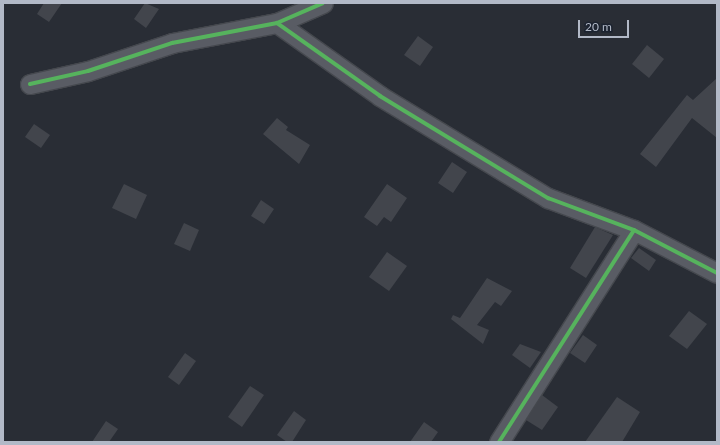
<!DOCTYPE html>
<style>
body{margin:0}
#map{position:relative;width:720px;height:445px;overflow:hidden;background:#292d35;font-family:Lato,sans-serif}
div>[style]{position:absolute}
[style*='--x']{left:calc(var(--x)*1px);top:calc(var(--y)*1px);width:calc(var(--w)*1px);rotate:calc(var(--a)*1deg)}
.building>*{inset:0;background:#42454c}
.roads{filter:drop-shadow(1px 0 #45484e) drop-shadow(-1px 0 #45484e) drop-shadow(0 1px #45484e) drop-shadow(0 -1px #45484e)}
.street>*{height:19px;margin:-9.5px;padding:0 9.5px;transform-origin:9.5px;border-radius:9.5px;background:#595c64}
.cycleway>*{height:4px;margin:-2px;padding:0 2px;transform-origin:2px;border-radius:2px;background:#56b35d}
span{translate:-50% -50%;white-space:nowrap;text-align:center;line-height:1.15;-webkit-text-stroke:4px #1c2330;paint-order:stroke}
.frame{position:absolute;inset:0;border:4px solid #b2b9c7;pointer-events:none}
.scale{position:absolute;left:578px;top:20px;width:51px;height:18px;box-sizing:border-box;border:2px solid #b2b9c7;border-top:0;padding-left:5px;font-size:12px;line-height:14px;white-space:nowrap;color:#b2b9c7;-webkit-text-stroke:3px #1c2330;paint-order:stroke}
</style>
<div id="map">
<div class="building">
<div style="clip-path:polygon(44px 3px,62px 3px,49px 22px,37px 14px)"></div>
<div style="clip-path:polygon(145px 3px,159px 9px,146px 28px,134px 19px)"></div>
<div style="clip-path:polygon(418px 36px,433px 47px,420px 66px,404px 55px)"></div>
<div style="clip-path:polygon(647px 45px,664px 59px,649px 78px,632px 64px)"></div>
<div style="clip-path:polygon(717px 78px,717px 138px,692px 118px,656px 167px,640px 154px,687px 95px,693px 100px)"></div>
<div style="clip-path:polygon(277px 118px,288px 127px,286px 130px,310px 145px,299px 164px,263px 134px)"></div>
<div style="clip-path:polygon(34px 124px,50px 135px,41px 148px,25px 137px)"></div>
<div style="clip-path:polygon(452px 162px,467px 172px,453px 193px,438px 183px)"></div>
<div style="clip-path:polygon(124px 184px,147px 195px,136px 219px,112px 208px)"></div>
<div style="clip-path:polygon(387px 184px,407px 198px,391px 222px,384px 217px,377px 226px,364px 217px)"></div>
<div style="clip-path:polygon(261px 200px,274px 209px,264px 224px,251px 216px)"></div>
<div style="clip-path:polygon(184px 223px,199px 230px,190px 251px,174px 244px)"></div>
<div style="clip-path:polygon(595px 227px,613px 235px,586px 278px,570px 268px)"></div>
<div style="clip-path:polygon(639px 248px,656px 260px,649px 271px,631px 258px)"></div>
<div style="clip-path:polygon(387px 252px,407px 266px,389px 291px,369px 277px)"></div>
<div style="clip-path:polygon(487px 278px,512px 291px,501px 306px,495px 302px,477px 325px,489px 330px,483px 344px,451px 319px,453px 315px,460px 318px)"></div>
<div style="clip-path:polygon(689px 311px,707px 324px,687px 349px,669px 336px)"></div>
<div style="clip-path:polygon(583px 335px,597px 345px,585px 363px,570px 353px)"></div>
<div style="clip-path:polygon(520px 344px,541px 352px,530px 368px,512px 355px)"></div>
<div style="clip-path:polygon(185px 353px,196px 361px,179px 385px,168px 377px)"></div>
<div style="clip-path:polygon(250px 386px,264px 395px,242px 427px,228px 417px)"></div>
<div style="clip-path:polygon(542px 395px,558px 407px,542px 430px,526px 420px)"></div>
<div style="clip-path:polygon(617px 397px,640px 412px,622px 442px,585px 442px)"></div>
<div style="clip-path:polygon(294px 411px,306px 420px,292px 442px,287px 442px,277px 435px)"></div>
<div style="clip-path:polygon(106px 421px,118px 429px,109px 442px,92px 442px)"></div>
<div style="clip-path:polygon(424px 422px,438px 432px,431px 442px,410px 442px)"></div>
</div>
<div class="roads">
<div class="street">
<div style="--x:277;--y:23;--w:126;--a:35.3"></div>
<div style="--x:380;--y:96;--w:197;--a:31.3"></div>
<div style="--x:548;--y:198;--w:92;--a:20.4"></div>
<div style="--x:30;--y:84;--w:59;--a:-12.6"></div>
<div style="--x:88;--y:71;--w:89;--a:-18.4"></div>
<div style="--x:172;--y:43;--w:107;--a:-10.8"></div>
<div style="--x:277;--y:23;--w:50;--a:-23.5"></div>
<div style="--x:499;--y:442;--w:251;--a:-57.5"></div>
<div style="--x:634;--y:230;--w:93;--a:27.4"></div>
</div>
</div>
<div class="cycleway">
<div style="--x:277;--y:23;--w:126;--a:35.3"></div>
<div style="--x:380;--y:96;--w:197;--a:31.3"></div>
<div style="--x:548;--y:198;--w:92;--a:20.4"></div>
<div style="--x:30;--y:84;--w:59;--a:-12.6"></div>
<div style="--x:88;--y:71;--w:89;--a:-18.4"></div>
<div style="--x:172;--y:43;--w:107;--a:-10.8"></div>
<div style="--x:277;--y:23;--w:50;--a:-23.5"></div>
<div style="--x:499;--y:442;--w:251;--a:-57.5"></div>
<div style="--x:634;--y:230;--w:93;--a:27.4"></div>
</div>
<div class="frame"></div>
<div class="scale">20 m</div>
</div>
